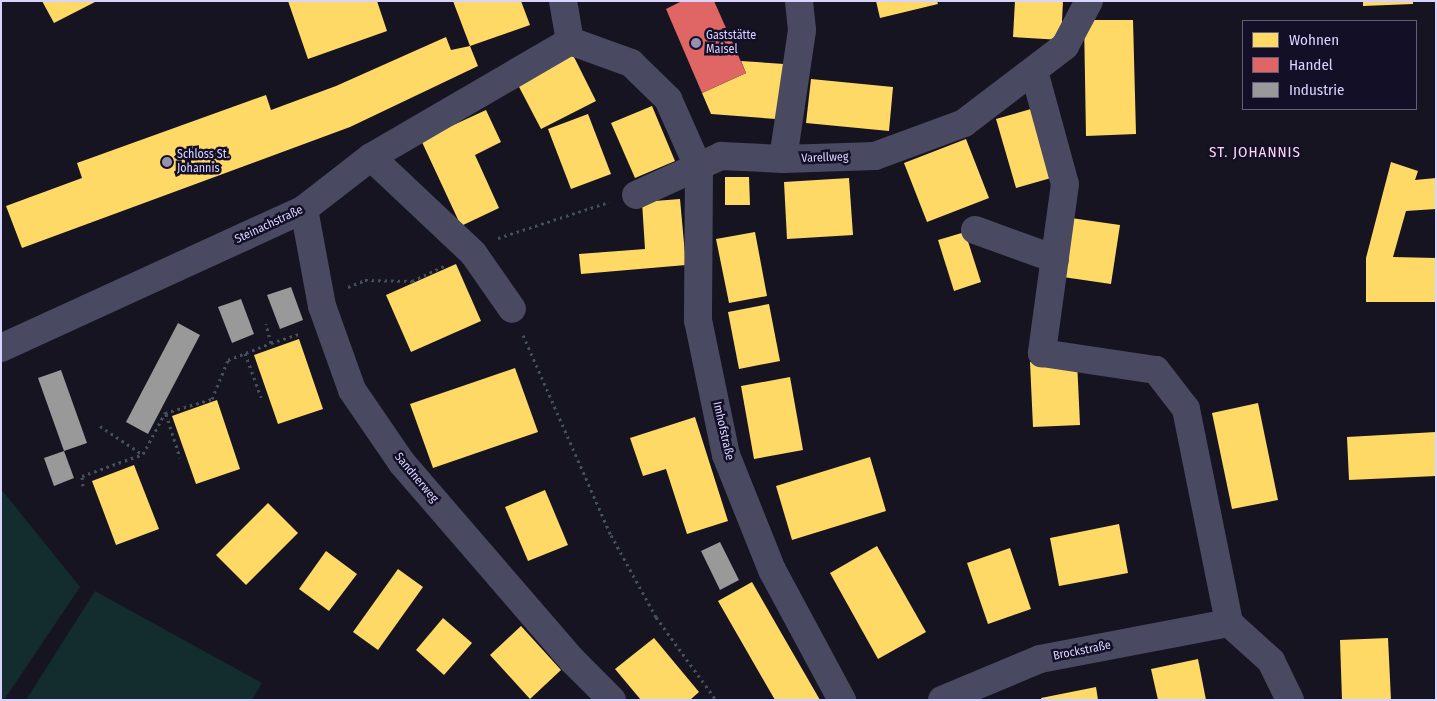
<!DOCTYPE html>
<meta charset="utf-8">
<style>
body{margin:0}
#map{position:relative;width:1437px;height:701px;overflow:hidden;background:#161421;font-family:"Fira Sans Condensed",sans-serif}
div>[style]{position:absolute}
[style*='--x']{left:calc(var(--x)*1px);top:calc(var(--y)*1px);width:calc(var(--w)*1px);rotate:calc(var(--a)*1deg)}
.green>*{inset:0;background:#132c2d}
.homes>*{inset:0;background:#ffd966}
.shops>*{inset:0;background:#e06666}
.industry>*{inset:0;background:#999}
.path>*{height:3px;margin-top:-1.5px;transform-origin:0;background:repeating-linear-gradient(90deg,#44505f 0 2.5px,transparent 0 6.5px)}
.minor>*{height:28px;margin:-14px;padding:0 14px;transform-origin:14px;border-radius:14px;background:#4a4962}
.dots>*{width:14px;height:14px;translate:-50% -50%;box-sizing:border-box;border:2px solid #130f26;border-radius:50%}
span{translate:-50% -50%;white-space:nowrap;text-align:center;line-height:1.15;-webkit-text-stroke:5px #130f26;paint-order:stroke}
.poi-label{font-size:12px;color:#d9d4ff}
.left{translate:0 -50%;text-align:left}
.street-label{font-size:12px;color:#d9d4ff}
.quarter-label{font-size:15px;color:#ffd6f0;letter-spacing:1px}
.frame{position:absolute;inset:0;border:2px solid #d9d4ff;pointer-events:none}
.legend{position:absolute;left:1242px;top:20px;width:175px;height:90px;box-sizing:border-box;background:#130f26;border:1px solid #625e7d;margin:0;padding:6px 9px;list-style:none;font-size:15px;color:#d9d4ff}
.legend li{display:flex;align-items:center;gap:10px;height:25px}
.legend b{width:25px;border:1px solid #625e7d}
</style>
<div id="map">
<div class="green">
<div style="clip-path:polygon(1px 489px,80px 587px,4px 700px,1px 700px)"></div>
<div style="clip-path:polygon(95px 591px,262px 683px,252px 700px,26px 700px)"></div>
</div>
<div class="homes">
<div style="clip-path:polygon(42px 1px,97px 1px,54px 23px)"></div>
<div style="clip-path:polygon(288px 1px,377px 1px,387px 31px,308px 59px)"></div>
<div style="clip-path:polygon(453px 1px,521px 1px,530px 25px,470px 46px)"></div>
<div style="clip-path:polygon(876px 1px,937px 1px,938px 4px,880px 18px)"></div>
<div style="clip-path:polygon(1015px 1px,1063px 1px,1061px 40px,1013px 37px)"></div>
<div style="clip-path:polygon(1363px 1px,1413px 1px,1413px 4px,1363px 6px)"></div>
<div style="clip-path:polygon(1084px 20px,1133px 20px,1136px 134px,1086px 136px)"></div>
<div style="clip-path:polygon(446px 37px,451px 50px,470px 46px,478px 66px,350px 127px,22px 248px,6px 206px,82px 178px,77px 163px,266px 95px,271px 110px,336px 86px)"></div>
<div style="clip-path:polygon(573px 55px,596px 101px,541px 129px,517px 83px)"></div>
<div style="clip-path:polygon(741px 61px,784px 64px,776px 119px,711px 114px,702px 93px,746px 73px)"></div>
<div style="clip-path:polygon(811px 79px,893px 87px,889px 131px,806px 123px)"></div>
<div style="clip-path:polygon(652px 106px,675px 161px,635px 178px,611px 123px)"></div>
<div style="clip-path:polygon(1031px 109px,1051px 178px,1016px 188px,996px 119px)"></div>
<div style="clip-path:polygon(486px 110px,501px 142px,475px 155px,499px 208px,461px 226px,421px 140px)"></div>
<div style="clip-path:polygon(588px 114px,611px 174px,571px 189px,548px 129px)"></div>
<div style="clip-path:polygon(966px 139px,989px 198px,927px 222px,904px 163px)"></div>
<div style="clip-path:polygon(1391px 162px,1418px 171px,1415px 180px,1436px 178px,1436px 209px,1406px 211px,1393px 257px,1436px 258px,1436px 302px,1366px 302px,1366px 258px)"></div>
<div style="clip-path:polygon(725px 177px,749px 177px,750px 205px,725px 205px)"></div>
<div style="clip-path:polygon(849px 178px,853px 235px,787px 239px,784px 182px)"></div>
<div style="clip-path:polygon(680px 199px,686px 265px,581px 274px,579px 254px,645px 249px,642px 202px)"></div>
<div style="clip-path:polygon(1071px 218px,1120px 225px,1111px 284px,1063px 277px)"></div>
<div style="clip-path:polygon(755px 232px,767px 296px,729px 303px,716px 239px)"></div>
<div style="clip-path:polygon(965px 232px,981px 282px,954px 291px,938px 240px)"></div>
<div style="clip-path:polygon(456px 264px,481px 321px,411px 352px,386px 295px)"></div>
<div style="clip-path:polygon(769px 304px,780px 361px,739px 369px,728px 312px)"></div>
<div style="clip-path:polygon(299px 339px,323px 409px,278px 424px,254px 355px)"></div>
<div style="clip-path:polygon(1077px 361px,1080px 425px,1033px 427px,1030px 362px)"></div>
<div style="clip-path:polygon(515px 368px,538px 432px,433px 468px,410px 404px)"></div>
<div style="clip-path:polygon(790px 377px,803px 450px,754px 459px,741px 386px)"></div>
<div style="clip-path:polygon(217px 400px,240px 469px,196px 484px,172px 416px)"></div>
<div style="clip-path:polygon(1258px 403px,1278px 500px,1232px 509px,1212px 413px)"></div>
<div style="clip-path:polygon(695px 417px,728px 521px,687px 534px,666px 469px,643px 476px,630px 438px)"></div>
<div style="clip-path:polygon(1436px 432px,1436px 476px,1349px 480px,1347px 437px)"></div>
<div style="clip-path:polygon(870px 457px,886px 511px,792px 540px,776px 486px)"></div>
<div style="clip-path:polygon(134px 465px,159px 529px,116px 545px,92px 481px)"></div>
<div style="clip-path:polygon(545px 490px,568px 545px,528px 561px,505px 507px)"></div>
<div style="clip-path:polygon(268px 503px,298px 533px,246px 585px,216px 555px)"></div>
<div style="clip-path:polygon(1119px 524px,1128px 573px,1059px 586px,1050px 538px)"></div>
<div style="clip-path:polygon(877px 546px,926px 632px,878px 659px,830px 573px)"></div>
<div style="clip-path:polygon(1010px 548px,1031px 609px,988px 624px,967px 563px)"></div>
<div style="clip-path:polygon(326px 551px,357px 574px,329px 611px,299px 589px)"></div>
<div style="clip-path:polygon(398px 569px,423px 587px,378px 650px,353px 632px)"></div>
<div style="clip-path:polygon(752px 582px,783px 636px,820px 700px,775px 700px,718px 601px)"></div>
<div style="clip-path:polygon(443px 618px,472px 643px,444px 675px,416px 650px)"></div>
<div style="clip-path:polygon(521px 626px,561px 670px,530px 699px,490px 655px)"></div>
<div style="clip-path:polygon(654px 638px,699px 692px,690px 700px,641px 700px,615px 669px)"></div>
<div style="clip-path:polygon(1388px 638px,1391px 700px,1342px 700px,1340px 640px)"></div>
<div style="clip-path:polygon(1198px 659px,1206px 700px,1158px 700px,1151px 669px)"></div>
<div style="clip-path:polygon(1096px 687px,1098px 700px,1041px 700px,1041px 698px)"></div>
</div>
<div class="shops">
<div style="clip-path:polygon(682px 1px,714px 1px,746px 73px,702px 93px,666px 9px)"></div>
</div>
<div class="industry">
<div style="clip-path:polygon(291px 287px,303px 320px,280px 329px,267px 295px)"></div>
<div style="clip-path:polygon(241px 299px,254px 334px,232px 343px,218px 307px)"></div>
<div style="clip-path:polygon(178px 323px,200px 335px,148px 434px,126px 422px)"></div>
<div style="clip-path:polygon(61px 370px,87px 443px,64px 451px,38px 378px)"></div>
<div style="clip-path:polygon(64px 451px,74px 478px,54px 486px,44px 458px)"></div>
<div style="clip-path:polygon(720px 542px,739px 580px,720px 590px,701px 551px)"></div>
</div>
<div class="path">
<div style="--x:498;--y:238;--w:117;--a:-18"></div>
<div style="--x:348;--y:287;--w:18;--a:-22"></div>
<div style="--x:365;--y:280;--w:47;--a:1.2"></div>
<div style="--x:412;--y:281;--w:35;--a:-25"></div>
<div style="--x:523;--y:335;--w:219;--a:66.3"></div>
<div style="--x:611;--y:535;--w:94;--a:61.2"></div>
<div style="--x:656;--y:617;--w:102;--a:54.1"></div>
<div style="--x:271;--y:343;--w:32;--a:-18"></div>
<div style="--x:245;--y:353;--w:47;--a:70"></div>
<div style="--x:166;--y:414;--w:46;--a:72.3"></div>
<div style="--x:100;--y:426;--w:50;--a:33.7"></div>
<div style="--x:83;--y:486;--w:10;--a:-96"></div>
<div style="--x:82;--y:476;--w:65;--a:-19.8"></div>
<div style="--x:143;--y:454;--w:47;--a:-61.8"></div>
<div style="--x:165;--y:413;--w:49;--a:-16.6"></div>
<div style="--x:212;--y:399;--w:42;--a:-67.7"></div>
<div style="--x:228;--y:360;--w:46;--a:-21.6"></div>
<div style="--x:271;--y:343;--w:20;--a:-105"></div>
</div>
<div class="minor">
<div style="--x:563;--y:1;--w:41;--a:80.1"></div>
<div style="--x:570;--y:41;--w:65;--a:19.8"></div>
<div style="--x:631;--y:63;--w:52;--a:44.2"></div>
<div style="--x:668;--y:99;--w:77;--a:66.1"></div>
<div style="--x:699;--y:169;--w:151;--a:90.4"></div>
<div style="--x:698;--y:320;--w:138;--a:78.3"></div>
<div style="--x:726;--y:455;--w:124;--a:68.2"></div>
<div style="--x:772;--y:570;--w:148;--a:61.7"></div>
<div style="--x:1034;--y:71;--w:117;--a:74.7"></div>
<div style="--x:1065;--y:184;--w:171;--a:97.8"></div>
<div style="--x:1042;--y:353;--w:115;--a:8.5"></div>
<div style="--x:1156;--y:370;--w:49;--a:52.4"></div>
<div style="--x:1186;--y:409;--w:218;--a:78.6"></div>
<div style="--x:1229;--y:623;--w:57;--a:42.1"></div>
<div style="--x:1271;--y:661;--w:43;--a:64"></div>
<div style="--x:371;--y:157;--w:140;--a:43.3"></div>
<div style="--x:473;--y:253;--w:68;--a:55.1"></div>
<div style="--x:783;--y:159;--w:130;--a:-81.6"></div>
<div style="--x:802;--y:30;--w:29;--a:-96"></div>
<div style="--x:636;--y:195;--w:94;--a:-24.6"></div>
<div style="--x:721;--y:156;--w:62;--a:2.8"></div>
<div style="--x:783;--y:159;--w:92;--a:-1.9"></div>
<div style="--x:875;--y:156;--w:95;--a:-20.3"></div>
<div style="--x:964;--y:123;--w:127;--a:-37.3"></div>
<div style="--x:1065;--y:46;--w:51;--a:-61.9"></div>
<div style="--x:304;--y:209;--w:99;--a:79.5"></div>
<div style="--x:322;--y:306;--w:89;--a:70.3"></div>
<div style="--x:352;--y:390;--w:88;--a:55.6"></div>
<div style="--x:402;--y:463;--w:262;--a:49.2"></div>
<div style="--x:573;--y:661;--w:55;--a:45"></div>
<div style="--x:975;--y:230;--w:85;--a:19.9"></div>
<div style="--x:1;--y:348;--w:333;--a:-24.6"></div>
<div style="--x:304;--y:209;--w:85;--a:-37.8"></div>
<div style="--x:371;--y:157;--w:230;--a:-30.2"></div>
<div style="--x:942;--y:700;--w:106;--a:-22.7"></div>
<div style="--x:1040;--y:659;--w:192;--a:-10.8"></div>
</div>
<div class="dots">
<div style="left:696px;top:43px;background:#9591b1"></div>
<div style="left:167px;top:162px;background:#9591b1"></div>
</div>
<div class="poi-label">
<span class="left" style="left:706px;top:43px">Gaststätte<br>Maisel</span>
<span class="left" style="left:177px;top:162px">Schloss St.<br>Johannis</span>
</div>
<div class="street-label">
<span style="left:825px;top:158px;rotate:-2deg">Varellweg</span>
<span style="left:269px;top:225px;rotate:-25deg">Steinachstraße</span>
<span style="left:723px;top:431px;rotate:77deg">Imhofstraße</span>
<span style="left:416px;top:478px;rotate:50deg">Sandnerweg</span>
<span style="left:1082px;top:651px;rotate:-11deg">Brockstraße</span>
</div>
<div class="quarter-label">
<span style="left:1255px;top:153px">ST. JOHANNIS</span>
</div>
<div class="frame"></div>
<ul class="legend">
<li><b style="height:14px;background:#ffd966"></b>Wohnen</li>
<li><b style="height:14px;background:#e06666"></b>Handel</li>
<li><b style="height:14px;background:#999"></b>Industrie</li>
</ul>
</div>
